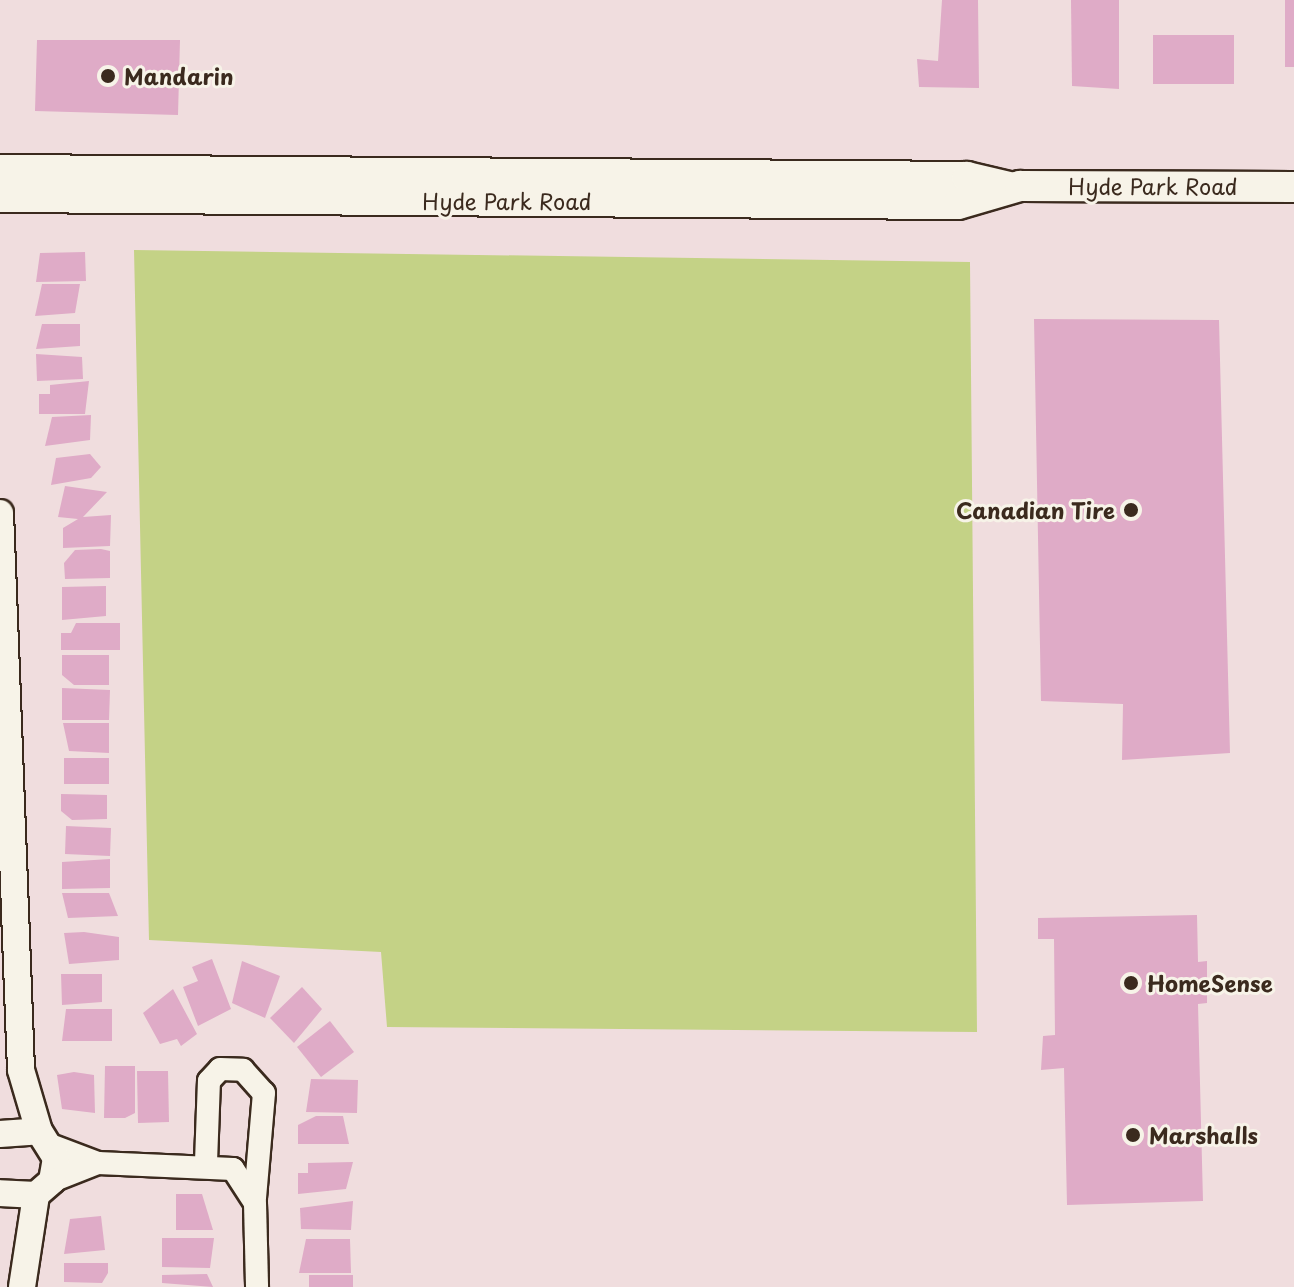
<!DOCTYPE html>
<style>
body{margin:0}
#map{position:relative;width:1294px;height:1287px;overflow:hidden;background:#f0ddde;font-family:"Playpen Sans",sans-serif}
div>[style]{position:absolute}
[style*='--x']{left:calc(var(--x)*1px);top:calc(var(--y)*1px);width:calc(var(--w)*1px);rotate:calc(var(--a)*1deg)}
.green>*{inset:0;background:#c4d286}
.building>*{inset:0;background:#dfabc7}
.roads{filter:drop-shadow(2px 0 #3b2a1e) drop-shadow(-2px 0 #3b2a1e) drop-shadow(0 2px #3b2a1e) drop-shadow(0 -2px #3b2a1e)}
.minor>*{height:22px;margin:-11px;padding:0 11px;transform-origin:11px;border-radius:11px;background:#f7f3e8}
.tertiary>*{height:26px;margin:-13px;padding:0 13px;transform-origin:13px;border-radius:13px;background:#f7f3e8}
.secondary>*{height:30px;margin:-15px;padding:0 15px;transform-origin:15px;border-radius:15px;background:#f7f3e8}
.dots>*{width:22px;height:22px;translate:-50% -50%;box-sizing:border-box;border:4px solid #f7f3e8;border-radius:50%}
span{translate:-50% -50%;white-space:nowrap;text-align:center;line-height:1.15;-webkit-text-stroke:6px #f7f3e8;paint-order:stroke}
.poi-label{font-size:22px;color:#3b2a1e;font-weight:700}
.left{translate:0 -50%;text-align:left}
.right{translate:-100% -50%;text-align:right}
.street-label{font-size:22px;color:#3b2a1e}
</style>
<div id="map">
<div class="green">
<div style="clip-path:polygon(134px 250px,970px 262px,977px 1032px,387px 1027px,381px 952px,149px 940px)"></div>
</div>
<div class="building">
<div style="clip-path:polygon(942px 0,978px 0,979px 88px,919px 87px,917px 59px,938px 61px)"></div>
<div style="clip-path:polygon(1071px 0,1119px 0,1119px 89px,1072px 86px)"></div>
<div style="clip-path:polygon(1285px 0,1294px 0,1294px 67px,1285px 67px)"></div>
<div style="clip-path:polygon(1153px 35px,1234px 35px,1234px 84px,1153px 84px)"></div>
<div style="clip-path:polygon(37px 40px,180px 40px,178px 115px,35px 111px)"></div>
<div style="clip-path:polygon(85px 252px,86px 281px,36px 282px,40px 253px)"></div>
<div style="clip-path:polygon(42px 284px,80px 284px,75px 313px,35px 316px)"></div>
<div style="clip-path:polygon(1034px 319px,1219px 320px,1230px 753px,1122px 760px,1123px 704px,1041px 701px)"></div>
<div style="clip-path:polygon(42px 324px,80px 324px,80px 346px,36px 349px)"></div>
<div style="clip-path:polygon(36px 354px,82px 357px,83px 379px,37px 381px)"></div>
<div style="clip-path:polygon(89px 381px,85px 414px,39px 414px,39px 394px,50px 394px,50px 385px)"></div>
<div style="clip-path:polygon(91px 415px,90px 440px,45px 446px,52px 417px)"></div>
<div style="clip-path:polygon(90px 454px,101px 467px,91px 478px,51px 485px,56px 458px)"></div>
<div style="clip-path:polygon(65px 486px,107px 492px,83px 517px,111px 515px,110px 546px,63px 548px,63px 528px,78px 519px,58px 517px)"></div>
<div style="clip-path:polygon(101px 549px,110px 551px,110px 578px,65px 579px,64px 563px,75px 550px)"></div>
<div style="clip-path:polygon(106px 586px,106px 616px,62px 620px,62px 587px)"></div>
<div style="clip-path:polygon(76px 623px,120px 623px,120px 650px,61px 650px,61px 633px,71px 633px)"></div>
<div style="clip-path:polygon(62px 655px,109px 655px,109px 685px,74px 685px,62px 675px)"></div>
<div style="clip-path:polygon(62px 688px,110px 690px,109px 720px,62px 720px)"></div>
<div style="clip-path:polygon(63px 723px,109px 723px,109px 753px,69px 751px)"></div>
<div style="clip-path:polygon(64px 758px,109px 758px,109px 784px,64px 784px)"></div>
<div style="clip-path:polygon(61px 794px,107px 795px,107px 819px,72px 820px,61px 811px)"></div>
<div style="clip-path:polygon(66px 826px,111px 828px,110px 856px,65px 854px)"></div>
<div style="clip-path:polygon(110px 859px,110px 888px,62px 889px,62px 862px)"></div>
<div style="clip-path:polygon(62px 893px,109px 893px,118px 916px,68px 918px)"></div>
<div style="clip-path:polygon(1197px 915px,1198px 962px,1207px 961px,1207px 1003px,1198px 1004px,1203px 1201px,1067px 1205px,1064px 1068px,1041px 1070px,1043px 1036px,1055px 1035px,1054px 939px,1038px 939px,1038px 918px)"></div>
<div style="clip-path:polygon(84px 932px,119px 937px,119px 960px,69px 964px,64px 933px)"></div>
<div style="clip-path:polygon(212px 959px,231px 1009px,198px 1026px,183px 987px,198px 981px,192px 967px)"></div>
<div style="clip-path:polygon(242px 961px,280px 976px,265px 1018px,232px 1003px)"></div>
<div style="clip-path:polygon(61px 974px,102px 974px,102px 1002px,62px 1005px)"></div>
<div style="clip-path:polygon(302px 987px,322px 1009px,294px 1043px,270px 1018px)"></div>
<div style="clip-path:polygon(173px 989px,197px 1034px,181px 1046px,177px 1039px,160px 1044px,143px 1013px)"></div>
<div style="clip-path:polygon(66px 1009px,112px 1009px,112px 1041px,62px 1041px)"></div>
<div style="clip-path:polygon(330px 1021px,354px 1052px,321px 1077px,297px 1047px)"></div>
<div style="clip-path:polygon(105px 1066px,135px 1066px,135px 1113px,125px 1118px,104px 1118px)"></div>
<div style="clip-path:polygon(137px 1071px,168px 1071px,169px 1122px,138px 1123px)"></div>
<div style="clip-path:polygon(74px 1072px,94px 1075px,95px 1113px,62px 1109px,57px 1075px)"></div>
<div style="clip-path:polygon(311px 1079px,358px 1080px,357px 1113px,306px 1112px)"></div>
<div style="clip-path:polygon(316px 1116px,343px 1116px,349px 1144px,298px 1144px,298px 1125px)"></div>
<div style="clip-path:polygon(353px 1162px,346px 1189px,298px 1194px,298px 1173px,308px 1173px,308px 1163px)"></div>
<div style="clip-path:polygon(176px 1194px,202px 1194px,213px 1230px,176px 1230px)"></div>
<div style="clip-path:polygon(353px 1201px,351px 1230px,301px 1229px,300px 1208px)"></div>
<div style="clip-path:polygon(101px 1216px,105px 1250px,64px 1254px,70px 1219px)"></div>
<div style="clip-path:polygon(162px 1238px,214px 1238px,210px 1268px,162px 1267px)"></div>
<div style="clip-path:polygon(306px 1239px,350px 1239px,351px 1273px,299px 1273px)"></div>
<div style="clip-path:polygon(64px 1263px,108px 1263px,108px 1273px,102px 1283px,64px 1282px)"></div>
<div style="clip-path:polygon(207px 1274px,213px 1287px,162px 1283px,162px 1275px)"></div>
<div style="clip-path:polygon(309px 1275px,353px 1275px,353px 1287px,309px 1287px)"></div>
</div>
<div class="roads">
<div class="minor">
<div style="--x:53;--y:1146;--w:48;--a:20.7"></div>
<div style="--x:98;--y:1163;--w:135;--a:2.5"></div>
<div style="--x:233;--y:1169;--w:40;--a:57.1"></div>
<div style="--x:255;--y:1203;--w:84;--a:88.6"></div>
<div style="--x:206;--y:1162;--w:81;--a:-87.9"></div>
<div style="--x:209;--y:1081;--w:16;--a:-47"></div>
<div style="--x:220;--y:1069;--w:23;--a:2"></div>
<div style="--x:243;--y:1070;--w:31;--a:48"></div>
<div style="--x:264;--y:1093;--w:105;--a:94.9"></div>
<div style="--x:52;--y:1181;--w:49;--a:-21.4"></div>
</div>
<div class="tertiary">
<div style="--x:0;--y:513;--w:557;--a:87.84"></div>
<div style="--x:21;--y:1070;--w:64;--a:73.6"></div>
<div style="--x:0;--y:1134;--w:39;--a:-4"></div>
<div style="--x:39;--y:1131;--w:32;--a:58"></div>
<div style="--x:56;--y:1158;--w:23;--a:100"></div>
<div style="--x:52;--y:1181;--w:21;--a:139"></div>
<div style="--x:36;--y:1195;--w:36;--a:-177"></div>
<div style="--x:22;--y:1287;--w:93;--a:-81.3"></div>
</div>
<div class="secondary">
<div style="--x:0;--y:170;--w:967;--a:0.41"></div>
<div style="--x:967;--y:177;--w:43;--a:13.4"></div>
<div style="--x:0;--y:197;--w:958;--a:0.42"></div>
<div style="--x:958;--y:204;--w:65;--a:-16.2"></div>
<div style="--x:1020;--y:186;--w:274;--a:0.2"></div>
</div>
</div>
<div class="dots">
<div style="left:108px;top:76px;background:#3b2a1e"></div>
<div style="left:1131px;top:510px;background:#3b2a1e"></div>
<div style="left:1131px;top:983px;background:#3b2a1e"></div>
<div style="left:1133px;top:1135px;background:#3b2a1e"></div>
</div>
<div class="poi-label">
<span class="left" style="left:124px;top:76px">Mandarin</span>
<span class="right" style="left:1115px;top:510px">Canadian Tire</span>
<span class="left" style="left:1147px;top:983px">HomeSense</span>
<span class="left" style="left:1149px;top:1135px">Marshalls</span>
</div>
<div class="street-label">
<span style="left:1153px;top:186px">Hyde Park Road</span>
<span style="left:507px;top:201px">Hyde Park Road</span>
</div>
</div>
